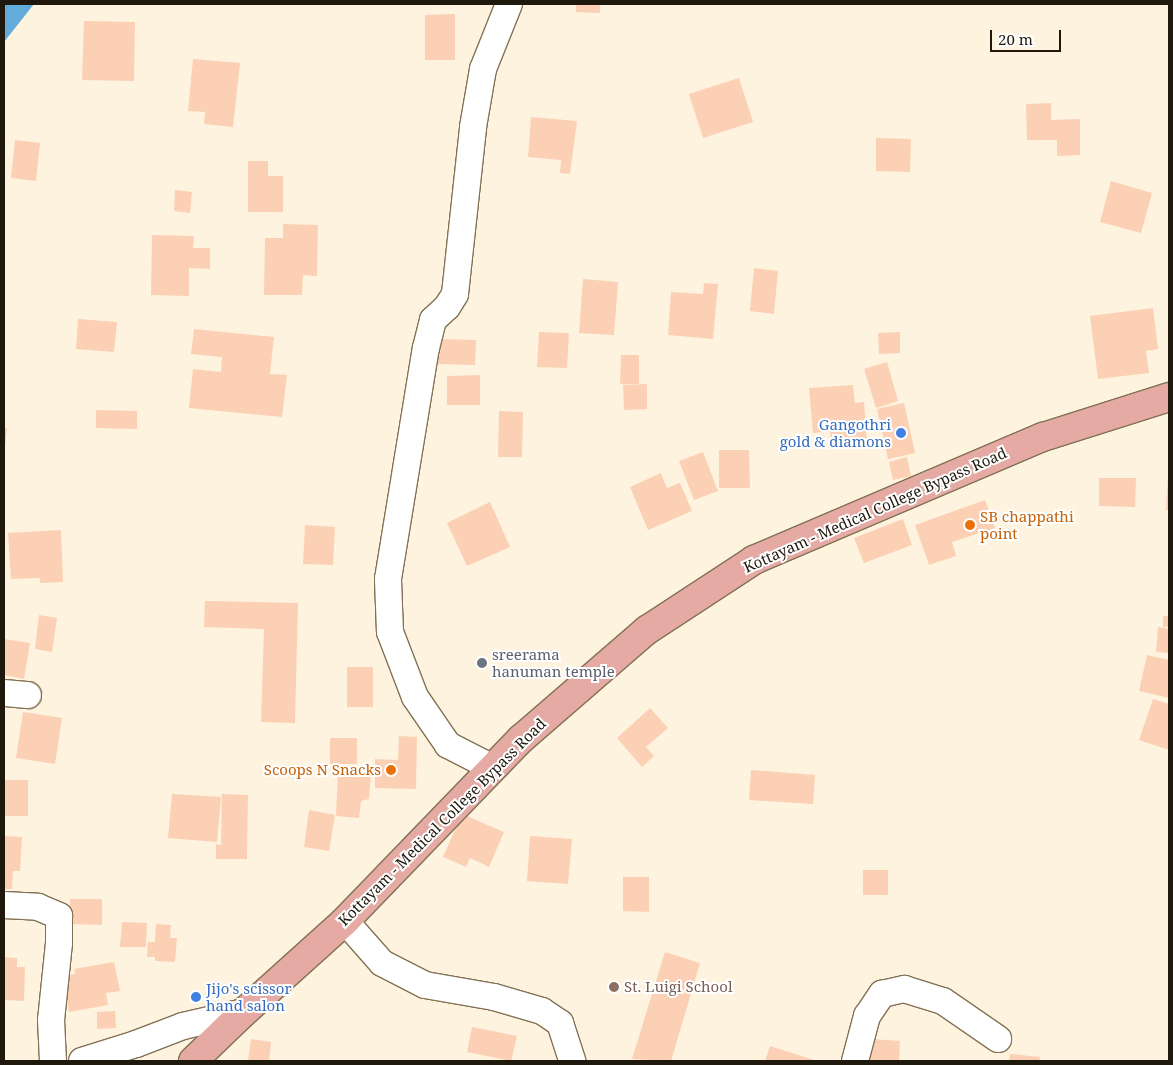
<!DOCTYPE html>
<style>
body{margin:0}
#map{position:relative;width:1173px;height:1065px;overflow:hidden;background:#fef3df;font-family:"Noto Serif",serif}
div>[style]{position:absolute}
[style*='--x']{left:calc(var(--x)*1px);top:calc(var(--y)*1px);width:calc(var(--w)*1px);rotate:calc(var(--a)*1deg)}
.water>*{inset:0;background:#62abdb}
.building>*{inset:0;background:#fbd0b5}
.roads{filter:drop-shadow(1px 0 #827253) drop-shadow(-1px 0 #827253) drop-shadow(0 1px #827253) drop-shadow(0 -1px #827253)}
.minor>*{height:26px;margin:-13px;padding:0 13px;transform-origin:13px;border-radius:13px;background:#fff}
.major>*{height:28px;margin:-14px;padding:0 14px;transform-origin:14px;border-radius:14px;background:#e5aaa3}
.dots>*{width:14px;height:14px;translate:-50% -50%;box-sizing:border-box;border:2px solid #fff;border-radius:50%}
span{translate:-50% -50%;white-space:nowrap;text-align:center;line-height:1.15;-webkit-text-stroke:4px #fff;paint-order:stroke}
.shop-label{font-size:15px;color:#366cbe}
.right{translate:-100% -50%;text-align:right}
.left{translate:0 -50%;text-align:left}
.street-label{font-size:15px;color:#1f190d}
.food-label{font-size:15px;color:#c56008}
.worship-label{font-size:15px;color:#5b616d}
.education-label{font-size:15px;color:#785e54}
.frame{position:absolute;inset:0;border:5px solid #1f190d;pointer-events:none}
.scale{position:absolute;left:990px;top:30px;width:71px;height:22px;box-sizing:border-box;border:2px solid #1f190d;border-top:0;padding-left:6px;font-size:15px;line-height:18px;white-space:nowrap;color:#1f190d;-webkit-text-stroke:4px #fff;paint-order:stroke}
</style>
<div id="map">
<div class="water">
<div style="clip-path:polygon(4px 4px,34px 4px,4px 42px)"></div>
</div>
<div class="building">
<div style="clip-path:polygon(576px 4px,600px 4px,600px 13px,576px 12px)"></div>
<div style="clip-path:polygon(455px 14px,455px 60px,425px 60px,425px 15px)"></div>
<div style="clip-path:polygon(84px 21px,135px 22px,134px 81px,82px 80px)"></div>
<div style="clip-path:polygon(193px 59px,240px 63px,233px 127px,204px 124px,205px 112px,188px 111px)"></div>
<div style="clip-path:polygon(739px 78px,753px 122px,703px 138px,689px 94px)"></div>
<div style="clip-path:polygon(1051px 103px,1051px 120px,1080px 119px,1080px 155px,1057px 156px,1057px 140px,1027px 140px,1026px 104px)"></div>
<div style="clip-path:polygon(531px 117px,577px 121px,570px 174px,560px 173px,561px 160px,528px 157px)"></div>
<div style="clip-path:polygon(876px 138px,911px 139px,910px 172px,876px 171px)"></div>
<div style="clip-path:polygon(15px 140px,40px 143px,36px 181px,11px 178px)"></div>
<div style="clip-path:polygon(248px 161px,268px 161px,268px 176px,283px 176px,283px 212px,248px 212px)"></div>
<div style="clip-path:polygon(1111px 181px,1152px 193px,1141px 233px,1100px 222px)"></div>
<div style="clip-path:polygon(175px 190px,192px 192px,190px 213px,174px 211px)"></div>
<div style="clip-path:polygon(283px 224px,318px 225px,317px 276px,303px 275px,302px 295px,264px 295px,265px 238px,283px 238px)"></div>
<div style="clip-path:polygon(152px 235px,194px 236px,193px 248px,210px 248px,210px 269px,189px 268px,189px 296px,151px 295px)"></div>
<div style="clip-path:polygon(754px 268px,778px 271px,774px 314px,750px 311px)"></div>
<div style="clip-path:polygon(583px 279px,618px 282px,614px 335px,579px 333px)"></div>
<div style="clip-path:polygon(704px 283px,718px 284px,713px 339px,668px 335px,671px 292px,703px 294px)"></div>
<div style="clip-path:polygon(1153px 308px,1158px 349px,1146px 351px,1149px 373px,1098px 379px,1090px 316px)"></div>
<div style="clip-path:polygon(78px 319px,117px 322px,114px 352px,76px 349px)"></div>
<div style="clip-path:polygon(194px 329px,274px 337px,270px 374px,287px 375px,282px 417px,189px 408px,193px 369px,221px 372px,222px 357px,191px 354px)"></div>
<div style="clip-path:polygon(539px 332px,569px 333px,567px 368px,537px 367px)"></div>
<div style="clip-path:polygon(900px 332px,900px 353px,879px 354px,878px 333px)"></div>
<div style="clip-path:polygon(438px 339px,476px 340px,475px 365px,437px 364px)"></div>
<div style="clip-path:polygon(621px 355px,639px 355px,639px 384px,620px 384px)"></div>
<div style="clip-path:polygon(887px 362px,898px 401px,876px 408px,864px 369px)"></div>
<div style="clip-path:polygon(480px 375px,480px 405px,447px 405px,447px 376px)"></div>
<div style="clip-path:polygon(647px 384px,647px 409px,624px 410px,623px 385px)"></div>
<div style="clip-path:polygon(853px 385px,855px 403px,864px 402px,867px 441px,831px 444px,830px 431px,813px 433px,809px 388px)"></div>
<div style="clip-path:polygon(904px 403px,915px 453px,888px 459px,877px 409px)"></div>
<div style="clip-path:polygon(96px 410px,137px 411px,137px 429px,96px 428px)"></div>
<div style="clip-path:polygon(499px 411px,523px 412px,522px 457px,498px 457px)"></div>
<div style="clip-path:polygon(4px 428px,7px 428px,5px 447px,4px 447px)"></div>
<div style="clip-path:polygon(719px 450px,749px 450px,750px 488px,719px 488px)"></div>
<div style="clip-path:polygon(703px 452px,718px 491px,694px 500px,679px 461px)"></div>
<div style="clip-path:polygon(907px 457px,911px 476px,893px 480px,889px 462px)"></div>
<div style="clip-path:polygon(661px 473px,667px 488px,680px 483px,692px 511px,648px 530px,630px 487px)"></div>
<div style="clip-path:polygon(1168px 475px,1169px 475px,1169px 510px,1166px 510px)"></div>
<div style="clip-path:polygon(1099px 478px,1136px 478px,1135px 507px,1099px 506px)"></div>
<div style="clip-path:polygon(985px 500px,995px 528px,952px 542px,956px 556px,929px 565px,915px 525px)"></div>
<div style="clip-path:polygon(490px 502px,510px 547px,467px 566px,447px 523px)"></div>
<div style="clip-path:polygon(903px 519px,912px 545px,864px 563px,854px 538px)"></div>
<div style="clip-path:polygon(305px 525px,335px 527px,333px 565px,303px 564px)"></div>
<div style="clip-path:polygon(61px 530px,63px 582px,40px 583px,40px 578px,11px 579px,8px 533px)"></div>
<div style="clip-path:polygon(205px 601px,298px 603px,295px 723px,261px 722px,264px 629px,204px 627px)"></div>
<div style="clip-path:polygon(39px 615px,57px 618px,52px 652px,35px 649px)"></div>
<div style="clip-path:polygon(1163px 616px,1169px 616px,1169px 627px,1163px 627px)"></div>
<div style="clip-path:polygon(1158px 627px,1169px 629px,1169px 653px,1156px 652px)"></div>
<div style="clip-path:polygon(4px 639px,30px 643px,24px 679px,4px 675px)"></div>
<div style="clip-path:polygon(1147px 655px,1169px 660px,1169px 698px,1139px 691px)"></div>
<div style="clip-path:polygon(347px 667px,373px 667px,373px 707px,347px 707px)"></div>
<div style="clip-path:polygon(1153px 699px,1169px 704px,1169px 750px,1139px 740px)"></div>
<div style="clip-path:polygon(650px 708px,668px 728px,646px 747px,654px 756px,642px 767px,617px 738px)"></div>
<div style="clip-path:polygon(23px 712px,62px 718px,55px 764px,16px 758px)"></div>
<div style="clip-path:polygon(399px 736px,417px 737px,416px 789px,375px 788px,375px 759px,398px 760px)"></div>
<div style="clip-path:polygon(330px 738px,357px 738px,357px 764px,330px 764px)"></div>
<div style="clip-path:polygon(751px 770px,815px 775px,813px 804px,749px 800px)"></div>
<div style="clip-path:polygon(338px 771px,371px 773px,369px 799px,361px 801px,359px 818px,336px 816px)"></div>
<div style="clip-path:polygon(4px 780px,28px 780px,28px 816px,4px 816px)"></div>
<div style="clip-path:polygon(172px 794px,221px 797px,217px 842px,168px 838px)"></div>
<div style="clip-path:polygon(222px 794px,248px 795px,247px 859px,216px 859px,216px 844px,221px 845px)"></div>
<div style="clip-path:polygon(309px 810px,335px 815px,329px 851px,304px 847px)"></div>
<div style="clip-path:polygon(462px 814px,504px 832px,489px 867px,470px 858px,466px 867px,443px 857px)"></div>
<div style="clip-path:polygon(4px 836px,22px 837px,20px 871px,13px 871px,12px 889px,4px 889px)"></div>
<div style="clip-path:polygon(530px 836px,572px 839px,568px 884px,527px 881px)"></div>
<div style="clip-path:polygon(863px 870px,888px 870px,888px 895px,863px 895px)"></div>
<div style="clip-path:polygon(623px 877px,649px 877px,649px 912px,623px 911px)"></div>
<div style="clip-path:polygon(70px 899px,102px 899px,102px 925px,70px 924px)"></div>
<div style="clip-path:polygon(122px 922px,147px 923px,146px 947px,120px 947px)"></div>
<div style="clip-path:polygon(156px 924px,171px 925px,170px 938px,177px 938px,175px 962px,155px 961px,155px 957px,147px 957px,148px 942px,155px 942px)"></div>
<div style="clip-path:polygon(665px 952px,700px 963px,671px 1061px,632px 1059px)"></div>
<div style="clip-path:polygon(4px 957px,17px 958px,17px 967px,25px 967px,24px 1001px,4px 1000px)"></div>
<div style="clip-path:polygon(114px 962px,120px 991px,106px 993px,108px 1005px,69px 1012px,63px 976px,75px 974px,74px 969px)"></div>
<div style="clip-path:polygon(115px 1011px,116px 1028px,97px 1029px,97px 1012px)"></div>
<div style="clip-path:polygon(472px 1027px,517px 1036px,511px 1061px,467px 1052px)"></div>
<div style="clip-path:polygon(858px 1038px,900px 1041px,899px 1061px,856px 1061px)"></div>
<div style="clip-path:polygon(251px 1039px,271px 1042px,269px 1061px,248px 1061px)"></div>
<div style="clip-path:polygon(770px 1046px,817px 1061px,765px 1061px)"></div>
<div style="clip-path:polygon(1010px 1054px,1040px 1057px,1039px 1061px,1009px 1061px)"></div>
</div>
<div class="roads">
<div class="minor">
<div style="--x:4;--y:693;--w:24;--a:5"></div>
<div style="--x:493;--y:768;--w:51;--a:-152.9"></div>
<div style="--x:448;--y:745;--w:58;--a:-124.5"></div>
<div style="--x:415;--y:697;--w:70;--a:-111"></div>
<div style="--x:390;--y:632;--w:53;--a:-92.2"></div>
<div style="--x:388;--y:579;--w:234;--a:-80.7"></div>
<div style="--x:426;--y:348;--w:29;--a:-76"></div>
<div style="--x:433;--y:320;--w:19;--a:-43"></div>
<div style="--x:447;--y:307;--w:15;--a:-58"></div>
<div style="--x:455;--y:294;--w:168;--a:-83.8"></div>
<div style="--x:473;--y:127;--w:59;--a:-80.2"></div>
<div style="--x:483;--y:69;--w:70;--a:-68.2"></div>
<div style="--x:4;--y:905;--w:34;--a:3"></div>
<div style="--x:38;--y:907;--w:23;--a:23"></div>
<div style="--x:59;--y:916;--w:27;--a:90"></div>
<div style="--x:59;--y:943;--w:77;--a:95.9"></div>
<div style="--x:51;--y:1020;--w:41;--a:87.2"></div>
<div style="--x:345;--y:921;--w:56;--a:48.6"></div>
<div style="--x:382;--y:963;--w:48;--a:27.1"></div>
<div style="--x:425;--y:985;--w:70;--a:9.9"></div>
<div style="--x:494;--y:997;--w:50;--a:16.3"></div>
<div style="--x:542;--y:1011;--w:22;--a:34"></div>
<div style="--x:560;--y:1023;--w:40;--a:72"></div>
<div style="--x:82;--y:1061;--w:57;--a:-17.5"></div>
<div style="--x:136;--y:1044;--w:50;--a:-21"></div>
<div style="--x:183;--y:1026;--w:63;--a:-12.9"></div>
<div style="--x:855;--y:1061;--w:47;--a:-75.1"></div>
<div style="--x:867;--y:1016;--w:27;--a:-56"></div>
<div style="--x:882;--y:994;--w:23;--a:-13"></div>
<div style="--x:904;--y:989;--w:41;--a:17.1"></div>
<div style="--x:943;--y:1001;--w:67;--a:34.6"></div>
</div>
<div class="major">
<div style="--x:193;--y:1061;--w:71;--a:-43.9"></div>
<div style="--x:244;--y:1012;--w:136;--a:-42"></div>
<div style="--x:345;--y:921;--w:253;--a:-46"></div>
<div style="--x:521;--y:739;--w:167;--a:-40.9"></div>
<div style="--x:647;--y:630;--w:128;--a:-33.2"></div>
<div style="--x:754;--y:560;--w:314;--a:-23.1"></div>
<div style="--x:1043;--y:437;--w:132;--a:-17.6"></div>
</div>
</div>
<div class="dots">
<div style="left:901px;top:433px;background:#3f7fe0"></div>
<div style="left:970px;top:525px;background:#e8710a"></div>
<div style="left:482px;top:663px;background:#6b7280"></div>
<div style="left:391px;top:770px;background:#e8710a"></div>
<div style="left:614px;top:987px;background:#8d6e63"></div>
<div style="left:196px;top:997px;background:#3f7fe0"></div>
</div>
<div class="shop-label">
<span class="right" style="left:891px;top:433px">Gangothri<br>gold &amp; diamons</span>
<span class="left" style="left:206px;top:997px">Jijo's scissor<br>hand salon</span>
</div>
<div class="street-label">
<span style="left:875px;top:510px;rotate:-24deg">Kottayam - Medical College Bypass Road</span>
<span style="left:442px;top:822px;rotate:-45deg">Kottayam - Medical College Bypass Road</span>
</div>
<div class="food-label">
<span class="left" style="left:980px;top:525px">SB chappathi<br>point</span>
<span class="right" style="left:381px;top:770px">Scoops N Snacks</span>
</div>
<div class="worship-label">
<span class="left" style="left:492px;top:663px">sreerama<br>hanuman temple</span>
</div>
<div class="education-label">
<span class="left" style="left:624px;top:987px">St. Luigi School</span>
</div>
<div class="frame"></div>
<div class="scale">20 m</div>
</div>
